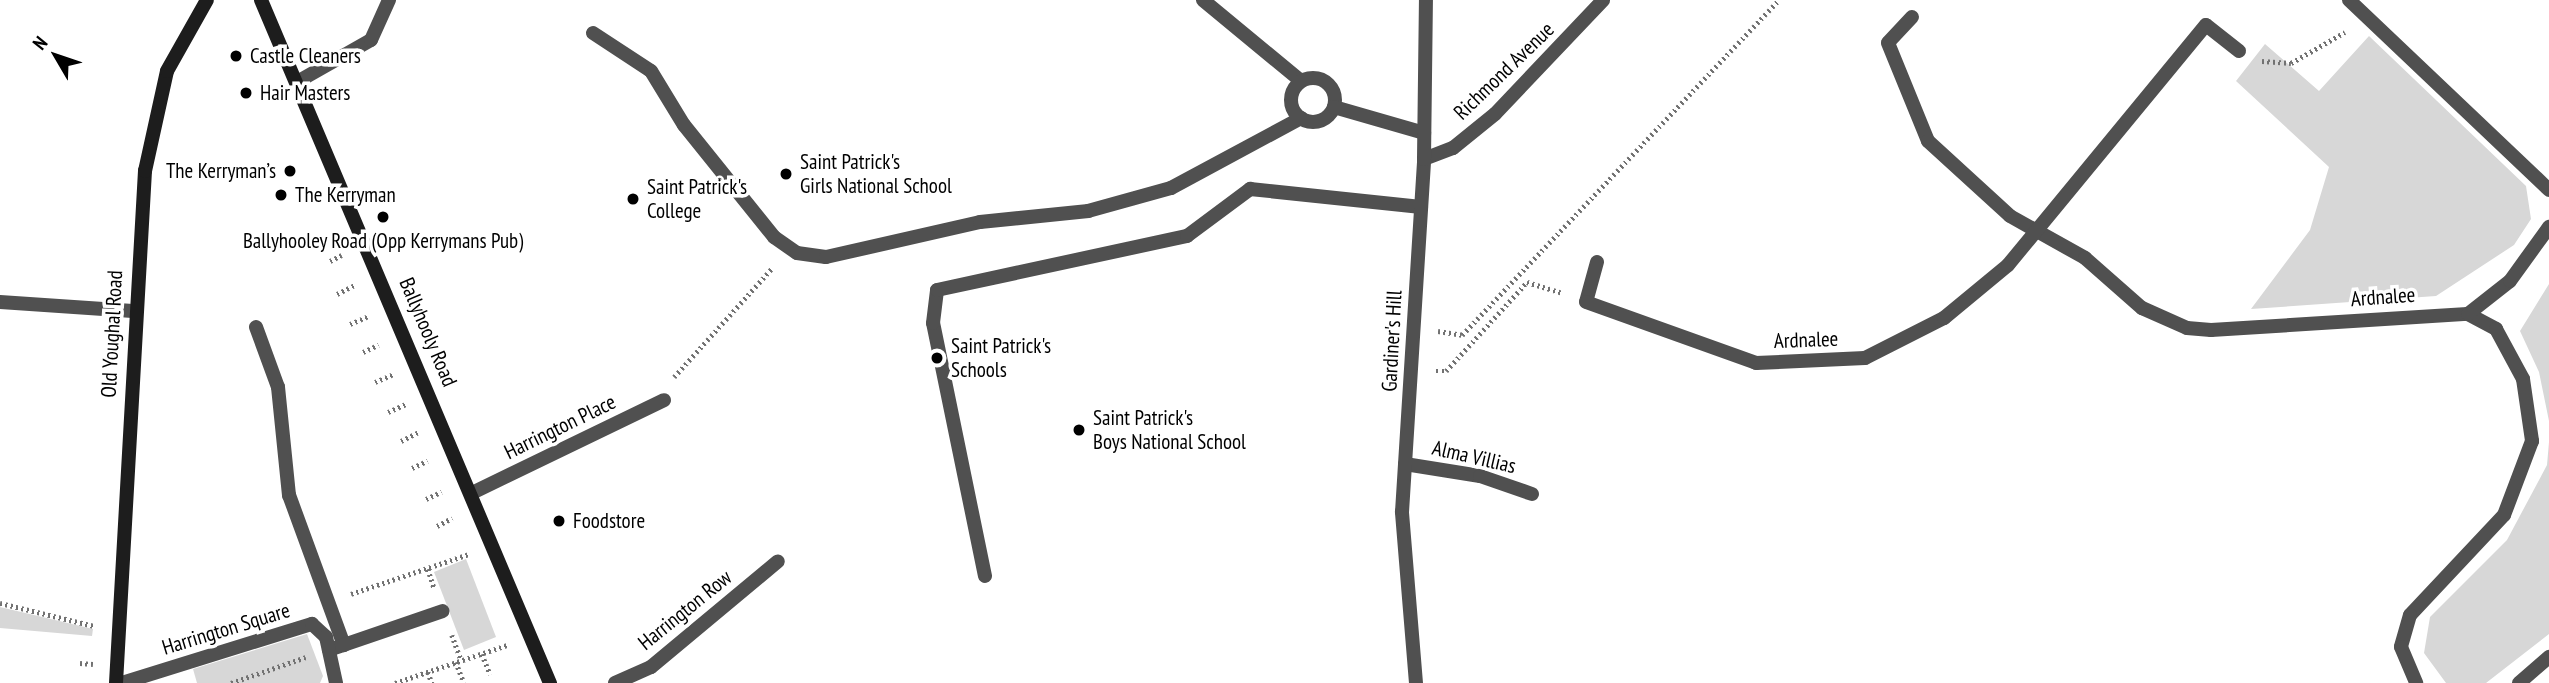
<!DOCTYPE html>
<meta charset="utf-8">
<style>
body{margin:0}
#map{position:relative;width:2549px;height:683px;overflow:hidden;background:#fff;font-family:"PT Sans Narrow",sans-serif}
div>[style]{position:absolute}
[style*='--x']{left:calc(var(--x)*1px);top:calc(var(--y)*1px);width:calc(var(--w)*1px);rotate:calc(var(--a)*1deg)}
.green>*{inset:0;background:#d7d7d7}
.path>*{height:4.5px;margin-top:-2.25px;transform-origin:0;background:repeating-linear-gradient(90deg,#727272 0 2px,transparent 0 5.5px)}
.lane>*{height:14px;margin:-7px;padding:0 7px;transform-origin:7px;border-radius:7px;background:#505050}
.lane>.ring{margin:-7px;padding:0;box-sizing:content-box;background:none;border:14px solid #505050;border-radius:50%}
.street>*{height:14px;margin:-7px;padding:0 7px;transform-origin:7px;border-radius:7px;background:#505050}
.secondary>*{height:14px;margin:-7px;padding:0 7px;transform-origin:7px;border-radius:7px;background:#1d1d1d}
.dots>*{width:19px;height:19px;translate:-50% -50%;box-sizing:border-box;border:4px solid #fff;border-radius:50%}
span{translate:-50% -50%;white-space:nowrap;text-align:center;line-height:1.15;-webkit-text-stroke:7px #fff;paint-order:stroke}
.poi-label{font-size:21px;color:#000}
.left{translate:0 -50%;text-align:left}
.right{translate:-100% -50%;text-align:right}
.street-label{font-size:21px;color:#000}
.north{position:absolute;left:21px;top:21px;width:70px;height:70px;-webkit-text-stroke:5px #fff;paint-order:stroke;rotate:309deg;font-size:19px;font-weight:700;line-height:28px;text-align:center;color:#000}
.north::after{content:'';display:block;margin:auto;width:24px;height:32px;background:#000;clip-path:polygon(50% 0,100% 100%,50% 72%,0 100%)}
</style>
<div id="map">
<div class="green">
<div style="clip-path:polygon(2369px 36px,2526px 186px,2531px 219px,2514px 245px,2436px 296px,2251px 309px,2310px 230px,2329px 167px,2236px 81px,2265px 44px,2319px 91px)"></div>
<div style="clip-path:polygon(2549px 284px,2549px 421px,2539px 372px,2520px 331px)"></div>
<div style="clip-path:polygon(2549px 442px,2549px 634px,2486px 683px,2446px 683px,2424px 653px,2430px 617px,2507px 540px,2547px 465px)"></div>
<div style="clip-path:polygon(466px 559px,496px 637px,464px 650px,434px 572px)"></div>
<div style="clip-path:polygon(0 607px,93px 629px,92px 636px,0 628px)"></div>
<div style="clip-path:polygon(307px 634px,323px 676px,320px 683px,197px 683px,193px 669px)"></div>
</div>
<div class="path">
<div style="--x:2262;--y:61;--w:29;--a:4"></div>
<div style="--x:2291;--y:63;--w:62;--a:-29.9"></div>
<div style="--x:330;--y:261;--w:13;--a:-27"></div>
<div style="--x:337;--y:294;--w:20;--a:-27"></div>
<div style="--x:350;--y:324;--w:21;--a:-23"></div>
<div style="--x:1438;--y:331;--w:24;--a:9"></div>
<div style="--x:1462;--y:335;--w:461;--a:-46.6"></div>
<div style="--x:363;--y:352;--w:17;--a:-25"></div>
<div style="--x:1436;--y:371;--w:10;--a:0"></div>
<div style="--x:1446;--y:371;--w:120;--a:-47.7"></div>
<div style="--x:1527;--y:282;--w:37;--a:17"></div>
<div style="--x:674;--y:377;--w:148;--a:-48"></div>
<div style="--x:375;--y:382;--w:21;--a:-23"></div>
<div style="--x:388;--y:412;--w:20;--a:-24"></div>
<div style="--x:401;--y:441;--w:20;--a:-27"></div>
<div style="--x:412;--y:468;--w:17;--a:-25"></div>
<div style="--x:426;--y:499;--w:17;--a:-25"></div>
<div style="--x:437;--y:526;--w:17;--a:-28"></div>
<div style="--x:428;--y:569;--w:19;--a:72"></div>
<div style="--x:351;--y:594;--w:125;--a:-18.7"></div>
<div style="--x:0;--y:603;--w:97;--a:13.7"></div>
<div style="--x:452;--y:635;--w:27;--a:70"></div>
<div style="--x:482;--y:654;--w:22;--a:68"></div>
<div style="--x:456;--y:662;--w:22;--a:69"></div>
<div style="--x:80;--y:663;--w:13;--a:4"></div>
<div style="--x:428;--y:672;--w:12;--a:70"></div>
<div style="--x:231;--y:683;--w:79;--a:-19.1"></div>
<div style="--x:395;--y:683;--w:118;--a:-18.7"></div>
</div>
<div class="lane">
<div style="--x:1203;--y:0;--w:127;--a:39.6"></div>
<div style="--x:593;--y:33;--w:69;--a:33.2"></div>
<div style="--x:651;--y:71;--w:63;--a:58.6"></div>
<div style="--x:684;--y:125;--w:144;--a:51.2"></div>
<div style="--x:774;--y:237;--w:28;--a:35"></div>
<div style="--x:797;--y:253;--w:29;--a:8"></div>
<div style="--x:826;--y:257;--w:158;--a:-12.8"></div>
<div style="--x:980;--y:222;--w:109;--a:-5.8"></div>
<div style="--x:1088;--y:211;--w:86;--a:-15.5"></div>
<div style="--x:1171;--y:188;--w:148;--a:-28.3"></div>
<div class="ring" style="left:1291px;top:78px;width:30px;height:30px"></div>
<div style="--x:297;--y:82;--w:85;--a:-29.6"></div>
<div style="--x:371;--y:40;--w:44;--a:-65.8"></div>
<div style="--x:1334;--y:107;--w:94;--a:16.1"></div>
<div style="--x:256;--y:327;--w:64;--a:69.9"></div>
<div style="--x:278;--y:387;--w:109;--a:84.2"></div>
<div style="--x:289;--y:495;--w:160;--a:69.9"></div>
<div style="--x:985;--y:576;--w:258;--a:-101.6"></div>
<div style="--x:933;--y:323;--w:33;--a:-83"></div>
<div style="--x:937;--y:290;--w:256;--a:-12.2"></div>
<div style="--x:1187;--y:236;--w:79;--a:-36.7"></div>
<div style="--x:1250;--y:189;--w:172;--a:6"></div>
</div>
<div class="street">
<div style="--x:2349;--y:0;--w:276;--a:43.5"></div>
<div style="--x:1912;--y:17;--w:35;--a:133"></div>
<div style="--x:1888;--y:43;--w:106;--a:67.8"></div>
<div style="--x:1928;--y:141;--w:111;--a:42.4"></div>
<div style="--x:2010;--y:216;--w:86;--a:29.2"></div>
<div style="--x:2085;--y:258;--w:76;--a:41.3"></div>
<div style="--x:2142;--y:308;--w:49;--a:24"></div>
<div style="--x:2187;--y:328;--w:24;--a:5"></div>
<div style="--x:2211;--y:330;--w:257;--a:-3.6"></div>
<div style="--x:2468;--y:314;--w:32;--a:28"></div>
<div style="--x:2496;--y:329;--w:57;--a:61.6"></div>
<div style="--x:2523;--y:379;--w:63;--a:81.7"></div>
<div style="--x:2532;--y:441;--w:79;--a:110.7"></div>
<div style="--x:2504;--y:515;--w:137;--a:133.2"></div>
<div style="--x:2410;--y:615;--w:33;--a:106"></div>
<div style="--x:2401;--y:647;--w:39;--a:67"></div>
<div style="--x:1424;--y:159;--w:31;--a:-21"></div>
<div style="--x:1453;--y:148;--w:54;--a:-39"></div>
<div style="--x:1495;--y:114;--w:157;--a:-46.5"></div>
<div style="--x:1597;--y:262;--w:41;--a:105.4"></div>
<div style="--x:1586;--y:302;--w:181;--a:19.7"></div>
<div style="--x:1756;--y:363;--w:109;--a:-2.6"></div>
<div style="--x:1865;--y:358;--w:89;--a:-26.9"></div>
<div style="--x:1944;--y:318;--w:83;--a:-39.6"></div>
<div style="--x:2008;--y:265;--w:311;--a:-50.5"></div>
<div style="--x:2206;--y:25;--w:42;--a:38.2"></div>
<div style="--x:0;--y:302;--w:133;--a:3.9"></div>
<div style="--x:2468;--y:314;--w:53;--a:-38.2"></div>
<div style="--x:2510;--y:281;--w:67;--a:-54.2"></div>
<div style="--x:1405;--y:464;--w:76;--a:9.1"></div>
<div style="--x:1480;--y:476;--w:55;--a:19.1"></div>
<div style="--x:474;--y:492;--w:211;--a:-25.8"></div>
<div style="--x:329;--y:650;--w:120;--a:-18.9"></div>
<div style="--x:122;--y:683;--w:199;--a:-17.3"></div>
<div style="--x:312;--y:624;--w:19;--a:43"></div>
<div style="--x:326;--y:637;--w:47;--a:77.7"></div>
<div style="--x:615;--y:683;--w:39;--a:-24"></div>
<div style="--x:651;--y:667;--w:165;--a:-39.8"></div>
<div style="--x:1416;--y:683;--w:172;--a:-94.7"></div>
<div style="--x:1402;--y:512;--w:354;--a:-86.4"></div>
<div style="--x:1424;--y:159;--w:159;--a:-89.3"></div>
<div style="--x:2519;--y:683;--w:40;--a:-41"></div>
</div>
<div class="secondary">
<div style="--x:261;--y:0;--w:742;--a:67.07"></div>
<div style="--x:116;--y:683;--w:513;--a:-86.76"></div>
<div style="--x:145;--y:171;--w:102;--a:-77.6"></div>
<div style="--x:167;--y:71;--w:81;--a:-60.6"></div>
</div>
<div class="dots">
<div style="left:236px;top:56px;background:#000"></div>
<div style="left:246px;top:93px;background:#000"></div>
<div style="left:290px;top:171px;background:#000"></div>
<div style="left:786px;top:174px;background:#000"></div>
<div style="left:281px;top:195px;background:#000"></div>
<div style="left:633px;top:199px;background:#000"></div>
<div style="left:383px;top:217px;background:#000"></div>
<div style="left:937px;top:358px;background:#000"></div>
<div style="left:1079px;top:430px;background:#000"></div>
<div style="left:559px;top:521px;background:#000"></div>
</div>
<div class="poi-label">
<span class="left" style="left:250px;top:56px">Castle Cleaners</span>
<span class="left" style="left:260px;top:93px">Hair Masters</span>
<span class="left" style="left:800px;top:174px">Saint Patrick's<br>Girls National School</span>
<span class="right" style="left:276px;top:171px">The Kerryman’s</span>
<span class="left" style="left:647px;top:199px">Saint Patrick's<br>College</span>
<span class="left" style="left:295px;top:195px">The Kerryman</span>
<span style="left:383px;top:241px">Ballyhooley Road (Opp Kerrymans Pub)</span>
<span class="left" style="left:951px;top:358px">Saint Patrick's<br>Schools</span>
<span class="left" style="left:1093px;top:430px">Saint Patrick's<br>Boys National School</span>
<span class="left" style="left:573px;top:521px">Foodstore</span>
</div>
<div class="street-label">
<span style="left:1504px;top:71px;rotate:-44deg">Richmond Avenue</span>
<span style="left:2383px;top:297px;rotate:-4deg">Ardnalee</span>
<span style="left:428px;top:332px;rotate:67deg">Ballyhooly Road</span>
<span style="left:112px;top:334px;rotate:-87deg">Old Youghal Road</span>
<span style="left:1806px;top:340px;rotate:-2deg">Ardnalee</span>
<span style="left:1392px;top:341px;rotate:-87deg">Gardiner's Hill</span>
<span style="left:560px;top:427px;rotate:-26deg">Harrington Place</span>
<span style="left:1474px;top:457px;rotate:13deg">Alma Villias</span>
<span style="left:685px;top:610px;rotate:-39deg">Harrington Row</span>
<span style="left:226px;top:629px;rotate:-17deg">Harrington Square</span>
</div>
<div class="north">N</div>
</div>
